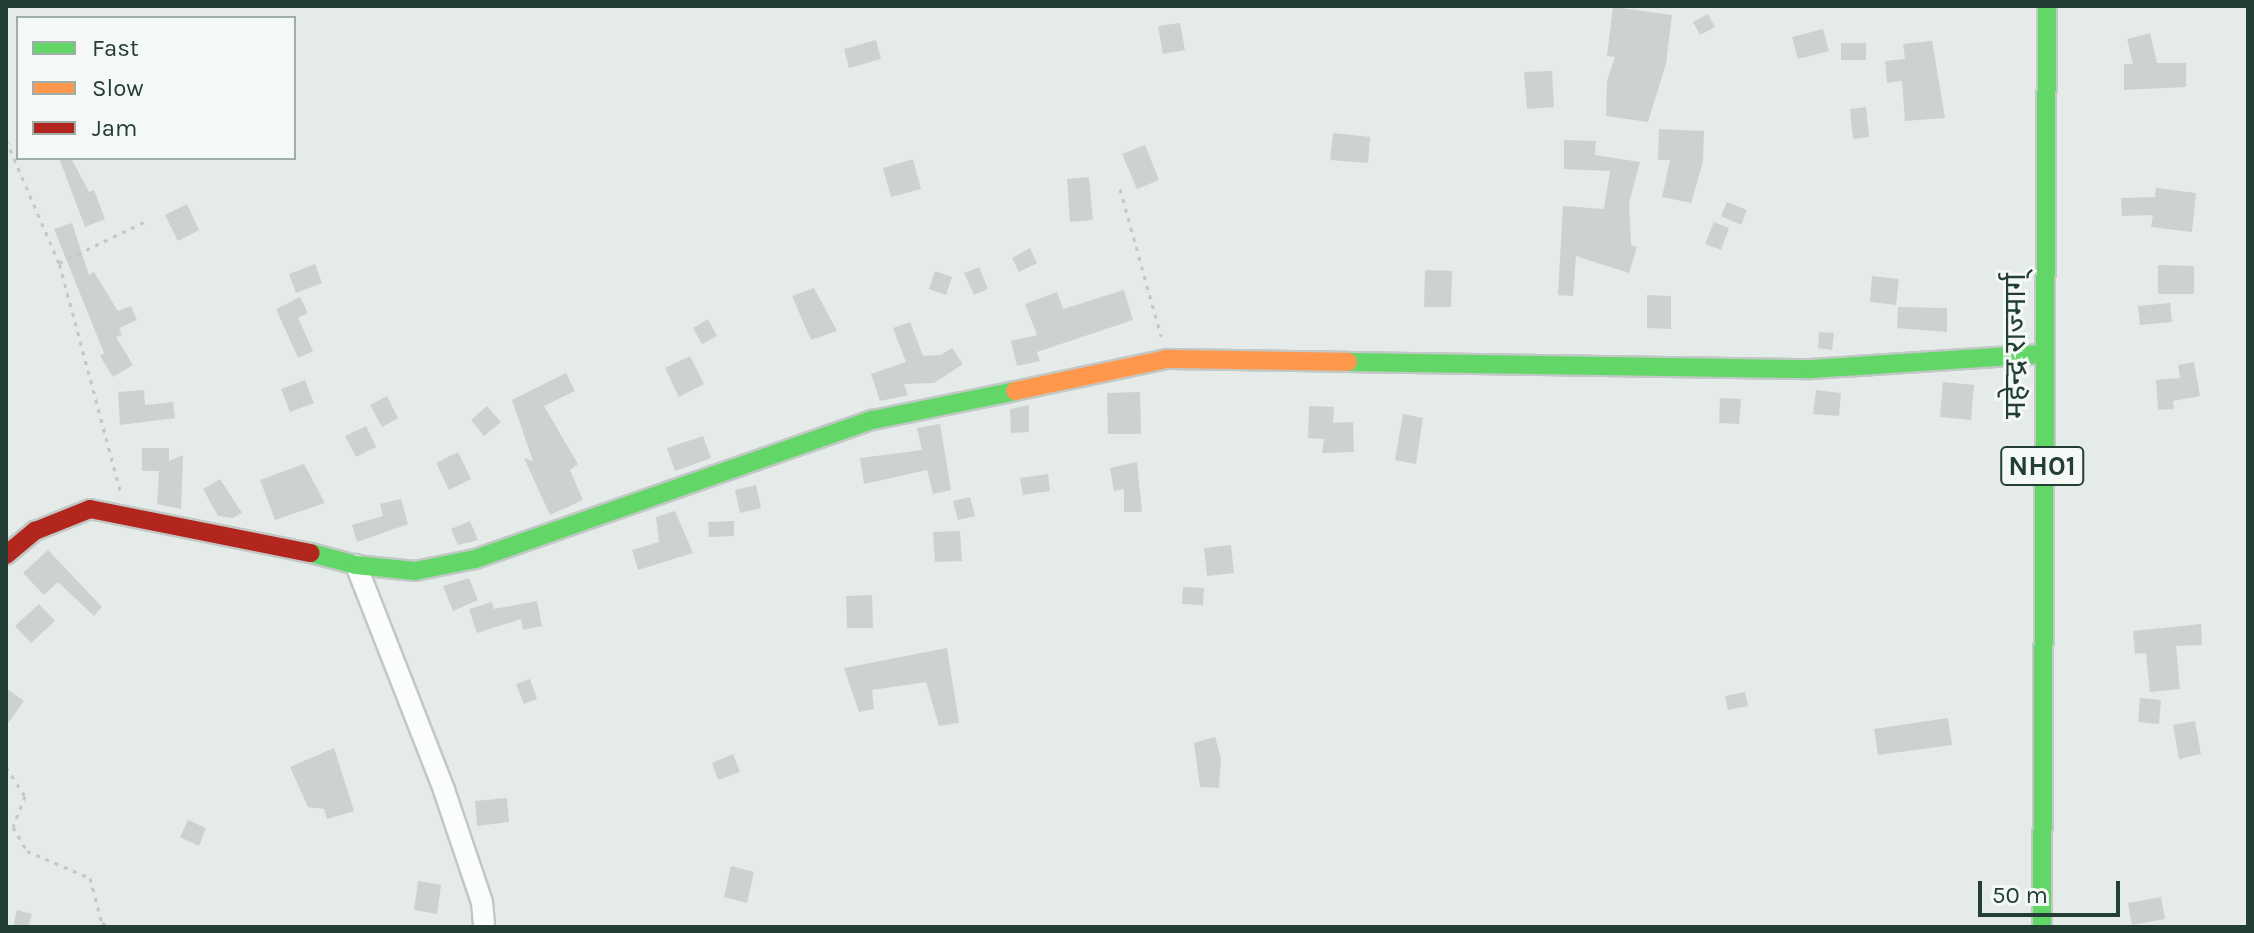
<!DOCTYPE html>
<meta charset="utf-8">
<style>
body{margin:0}
#map{position:relative;width:2254px;height:933px;overflow:hidden;background:#e5ebe8;font-family:Karla,"Noto Sans Devanagari",sans-serif}
div>[style]{position:absolute}
[style*='--x']{left:calc(var(--x)*1px);top:calc(var(--y)*1px);width:calc(var(--w)*1px);rotate:calc(var(--a)*1deg)}
.building>*{inset:0;background:#cdd2cf}
.path>*{height:3px;margin-top:-1.5px;transform-origin:0;background:repeating-linear-gradient(90deg,#c2cac6 0 4px,transparent 0 10px)}
.roads{filter:drop-shadow(2px 0 #c2c8c5) drop-shadow(-2px 0 #c2c8c5) drop-shadow(0 2px #c2c8c5) drop-shadow(0 -2px #c2c8c5)}
.street>*{height:20px;margin:-10px;padding:0 10px;transform-origin:10px;border-radius:10px;background:#fbfcfc}
.fast>*{height:18px;margin:-9px;padding:0 9px;transform-origin:9px;border-radius:9px;background:#63d668}
.slow>*{height:18px;margin:-9px;padding:0 9px;transform-origin:9px;border-radius:9px;background:#ff974d}
.jam>*{height:18px;margin:-9px;padding:0 9px;transform-origin:9px;border-radius:9px;background:#b3261e}
span{translate:-50% -50%;white-space:nowrap;text-align:center;line-height:1.15;-webkit-text-stroke:6px #f4f9f6;paint-order:stroke}
.shield-label span{padding:2px 6px;background:#f4f9f6;border:2px solid;border-radius:6px;-webkit-text-stroke-width:0}
.shield-label{font-size:28px;color:#233e35;font-weight:700}
.street-label{font-size:30px;color:#233e35}
.frame{position:absolute;inset:0;border:8px solid #233e35;pointer-events:none}
.legend{position:absolute;left:16px;top:16px;width:280px;height:144px;box-sizing:border-box;background:#f4f9f6;border:2px solid #a0aea9;margin:0;padding:10px 14px;list-style:none;font-size:24px;color:#233e35}
.legend li{display:flex;align-items:center;gap:16px;height:40px}
.legend b{width:40px;border:2px solid #a0aea9}
.scale{position:absolute;left:1978px;top:881px;width:142px;height:36px;box-sizing:border-box;border:4px solid #233e35;border-top:0;padding-left:10px;font-size:24px;line-height:28px;white-space:nowrap;color:#233e35;-webkit-text-stroke:6px #f4f9f6;paint-order:stroke}
</style>
<div id="map">
<div class="building">
<div style="clip-path:polygon(1613px 7px,1672px 15px,1666px 64px,1648px 122px,1606px 116px,1607px 81px,1615px 57px,1607px 56px)"></div>
<div style="clip-path:polygon(1708px 14px,1715px 27px,1700px 35px,1693px 22px)"></div>
<div style="clip-path:polygon(1180px 23px,1185px 50px,1163px 54px,1158px 26px)"></div>
<div style="clip-path:polygon(1823px 29px,1829px 51px,1798px 59px,1792px 37px)"></div>
<div style="clip-path:polygon(2150px 33px,2157px 63px,2186px 63px,2186px 87px,2124px 90px,2124px 64px,2133px 64px,2127px 39px)"></div>
<div style="clip-path:polygon(876px 40px,881px 59px,849px 68px,844px 49px)"></div>
<div style="clip-path:polygon(1932px 41px,1945px 118px,1905px 121px,1902px 81px,1887px 83px,1885px 61px,1905px 59px,1903px 44px)"></div>
<div style="clip-path:polygon(1841px 43px,1866px 43px,1866px 60px,1841px 60px)"></div>
<div style="clip-path:polygon(1552px 71px,1554px 107px,1527px 109px,1524px 72px)"></div>
<div style="clip-path:polygon(1866px 107px,1869px 137px,1853px 139px,1850px 109px)"></div>
<div style="clip-path:polygon(1659px 129px,1704px 131px,1703px 162px,1691px 203px,1662px 197px,1670px 160px,1658px 160px)"></div>
<div style="clip-path:polygon(1333px 133px,1370px 137px,1368px 163px,1330px 160px)"></div>
<div style="clip-path:polygon(1564px 140px,1596px 141px,1595px 155px,1640px 162px,1629px 203px,1631px 245px,1637px 247px,1629px 273px,1576px 256px,1573px 296px,1558px 295px,1563px 206px,1604px 209px,1610px 171px,1564px 169px)"></div>
<div style="clip-path:polygon(1145px 145px,1159px 180px,1137px 189px,1122px 154px)"></div>
<div style="clip-path:polygon(59px 158px,71px 158px,89px 192px,94px 190px,105px 219px,85px 227px)"></div>
<div style="clip-path:polygon(913px 159px,921px 189px,891px 197px,883px 168px)"></div>
<div style="clip-path:polygon(1089px 177px,1093px 220px,1070px 222px,1067px 179px)"></div>
<div style="clip-path:polygon(2156px 188px,2196px 193px,2192px 232px,2151px 227px,2153px 215px,2122px 216px,2121px 198px,2155px 197px)"></div>
<div style="clip-path:polygon(1727px 202px,1747px 210px,1741px 225px,1721px 216px)"></div>
<div style="clip-path:polygon(187px 204px,199px 230px,178px 241px,165px 215px)"></div>
<div style="clip-path:polygon(1714px 222px,1729px 228px,1721px 250px,1705px 244px)"></div>
<div style="clip-path:polygon(72px 223px,89px 275px,94px 272px,118px 311px,131px 306px,137px 320px,119px 328px,122px 335px,116px 337px,133px 365px,113px 377px,100px 356px,104px 353px,54px 229px)"></div>
<div style="clip-path:polygon(1030px 248px,1037px 263px,1019px 272px,1012px 258px)"></div>
<div style="clip-path:polygon(315px 264px,322px 283px,296px 293px,289px 274px)"></div>
<div style="clip-path:polygon(2158px 265px,2194px 266px,2194px 294px,2158px 294px)"></div>
<div style="clip-path:polygon(979px 267px,988px 289px,974px 295px,964px 273px)"></div>
<div style="clip-path:polygon(1425px 270px,1452px 271px,1451px 307px,1424px 307px)"></div>
<div style="clip-path:polygon(935px 271px,952px 277px,946px 295px,929px 289px)"></div>
<div style="clip-path:polygon(1872px 276px,1899px 279px,1896px 305px,1870px 302px)"></div>
<div style="clip-path:polygon(814px 288px,837px 331px,811px 340px,792px 296px)"></div>
<div style="clip-path:polygon(1124px 290px,1133px 320px,1037px 352px,1040px 361px,1017px 366px,1011px 341px,1037px 335px,1025px 304px,1057px 292px,1063px 309px)"></div>
<div style="clip-path:polygon(1647px 295px,1671px 296px,1671px 329px,1647px 328px)"></div>
<div style="clip-path:polygon(300px 297px,308px 313px,298px 318px,313px 351px,298px 358px,276px 309px)"></div>
<div style="clip-path:polygon(2170px 303px,2172px 322px,2140px 325px,2138px 306px)"></div>
<div style="clip-path:polygon(1898px 307px,1947px 308px,1947px 332px,1897px 328px)"></div>
<div style="clip-path:polygon(708px 319px,717px 336px,702px 344px,693px 328px)"></div>
<div style="clip-path:polygon(910px 322px,923px 356px,941px 355px,952px 348px,963px 364px,934px 383px,904px 384px,908px 395px,880px 401px,871px 374px,906px 362px,893px 328px)"></div>
<div style="clip-path:polygon(1819px 332px,1834px 333px,1832px 350px,1818px 348px)"></div>
<div style="clip-path:polygon(690px 356px,704px 384px,679px 397px,665px 368px)"></div>
<div style="clip-path:polygon(2194px 362px,2200px 396px,2173px 401px,2174px 409px,2158px 410px,2156px 380px,2180px 378px,2178px 365px)"></div>
<div style="clip-path:polygon(566px 373px,575px 391px,544px 406px,578px 464px,570px 470px,583px 500px,550px 515px,524px 458px,533px 461px,512px 400px)"></div>
<div style="clip-path:polygon(305px 380px,314px 403px,290px 412px,281px 389px)"></div>
<div style="clip-path:polygon(1943px 382px,1974px 385px,1971px 420px,1940px 417px)"></div>
<div style="clip-path:polygon(144px 390px,145px 405px,173px 402px,175px 418px,120px 425px,118px 392px)"></div>
<div style="clip-path:polygon(1816px 390px,1841px 393px,1839px 416px,1813px 414px)"></div>
<div style="clip-path:polygon(1140px 392px,1141px 434px,1108px 434px,1107px 393px)"></div>
<div style="clip-path:polygon(387px 396px,398px 418px,382px 427px,370px 405px)"></div>
<div style="clip-path:polygon(1720px 398px,1741px 399px,1739px 424px,1719px 423px)"></div>
<div style="clip-path:polygon(1029px 405px,1029px 432px,1011px 433px,1010px 409px)"></div>
<div style="clip-path:polygon(487px 406px,501px 422px,484px 436px,471px 420px)"></div>
<div style="clip-path:polygon(1309px 406px,1334px 407px,1333px 423px,1353px 422px,1354px 452px,1322px 453px,1324px 439px,1308px 438px)"></div>
<div style="clip-path:polygon(1403px 414px,1423px 418px,1416px 464px,1395px 460px)"></div>
<div style="clip-path:polygon(940px 424px,951px 490px,933px 494px,927px 470px,864px 484px,860px 458px,922px 450px,917px 428px)"></div>
<div style="clip-path:polygon(366px 426px,376px 447px,356px 457px,345px 436px)"></div>
<div style="clip-path:polygon(703px 436px,711px 458px,675px 471px,667px 448px)"></div>
<div style="clip-path:polygon(142px 448px,169px 448px,169px 461px,183px 455px,181px 509px,157px 504px,159px 471px,142px 471px)"></div>
<div style="clip-path:polygon(458px 452px,471px 479px,449px 490px,436px 463px)"></div>
<div style="clip-path:polygon(1137px 462px,1142px 512px,1124px 512px,1124px 489px,1114px 491px,1110px 468px)"></div>
<div style="clip-path:polygon(304px 464px,325px 503px,275px 520px,260px 480px)"></div>
<div style="clip-path:polygon(1048px 474px,1050px 491px,1023px 495px,1020px 478px)"></div>
<div style="clip-path:polygon(220px 479px,242px 513px,233px 518px,218px 516px,203px 489px)"></div>
<div style="clip-path:polygon(756px 485px,761px 508px,740px 513px,735px 490px)"></div>
<div style="clip-path:polygon(970px 497px,975px 516px,958px 520px,953px 501px)"></div>
<div style="clip-path:polygon(401px 499px,408px 524px,357px 542px,352px 525px,383px 516px,380px 504px)"></div>
<div style="clip-path:polygon(675px 511px,693px 553px,638px 570px,632px 550px,659px 542px,656px 517px)"></div>
<div style="clip-path:polygon(470px 521px,478px 540px,458px 545px,451px 529px)"></div>
<div style="clip-path:polygon(734px 521px,734px 536px,709px 537px,708px 522px)"></div>
<div style="clip-path:polygon(960px 531px,962px 561px,935px 562px,933px 532px)"></div>
<div style="clip-path:polygon(1231px 545px,1234px 573px,1207px 576px,1204px 548px)"></div>
<div style="clip-path:polygon(48px 550px,102px 607px,94px 616px,58px 582px,44px 595px,23px 573px)"></div>
<div style="clip-path:polygon(469px 578px,478px 600px,453px 611px,443px 586px)"></div>
<div style="clip-path:polygon(1183px 587px,1204px 588px,1203px 605px,1182px 604px)"></div>
<div style="clip-path:polygon(872px 595px,873px 628px,847px 628px,846px 596px)"></div>
<div style="clip-path:polygon(537px 601px,542px 626px,523px 630px,521px 619px,477px 633px,469px 609px,492px 602px,494px 609px)"></div>
<div style="clip-path:polygon(39px 604px,55px 621px,31px 643px,15px 626px)"></div>
<div style="clip-path:polygon(2201px 624px,2202px 645px,2176px 646px,2180px 689px,2150px 692px,2146px 653px,2135px 654px,2133px 631px)"></div>
<div style="clip-path:polygon(947px 648px,959px 723px,939px 726px,926px 682px,872px 690px,874px 709px,859px 712px,844px 668px)"></div>
<div style="clip-path:polygon(530px 679px,537px 699px,524px 704px,516px 684px)"></div>
<div style="clip-path:polygon(6px 688px,24px 701px,6px 726px)"></div>
<div style="clip-path:polygon(1745px 692px,1748px 706px,1728px 710px,1725px 696px)"></div>
<div style="clip-path:polygon(2140px 698px,2161px 700px,2159px 724px,2138px 722px)"></div>
<div style="clip-path:polygon(1948px 718px,1952px 745px,1878px 755px,1874px 729px)"></div>
<div style="clip-path:polygon(2195px 721px,2201px 754px,2179px 759px,2173px 725px)"></div>
<div style="clip-path:polygon(1215px 737px,1221px 758px,1219px 788px,1200px 787px,1194px 743px)"></div>
<div style="clip-path:polygon(334px 748px,354px 811px,327px 819px,324px 809px,308px 807px,290px 767px)"></div>
<div style="clip-path:polygon(733px 754px,740px 772px,718px 780px,712px 763px)"></div>
<div style="clip-path:polygon(507px 798px,509px 822px,477px 826px,475px 801px)"></div>
<div style="clip-path:polygon(188px 820px,206px 828px,199px 846px,180px 837px)"></div>
<div style="clip-path:polygon(731px 866px,754px 872px,747px 903px,724px 897px)"></div>
<div style="clip-path:polygon(418px 881px,441px 885px,437px 914px,414px 910px)"></div>
<div style="clip-path:polygon(2161px 897px,2165px 919px,2132px 925px,2128px 903px)"></div>
<div style="clip-path:polygon(17px 910px,32px 914px,28px 927px,13px 927px)"></div>
</div>
<div class="path">
<div style="--x:1727;--y:6;--w:31;--a:0"></div>
<div style="--x:6;--y:140;--w:134;--a:66.7"></div>
<div style="--x:1120;--y:189;--w:153;--a:74.4"></div>
<div style="--x:120;--y:490;--w:235;--a:-105"></div>
<div style="--x:59;--y:263;--w:94;--a:-25.8"></div>
<div style="--x:6;--y:767;--w:35;--a:57"></div>
<div style="--x:25;--y:796;--w:33;--a:111"></div>
<div style="--x:13;--y:827;--w:28;--a:60"></div>
<div style="--x:27;--y:851;--w:69;--a:23.2"></div>
<div style="--x:90;--y:878;--w:47;--a:75.1"></div>
<div style="--x:102;--y:923;--w:15;--a:16"></div>
</div>
<div class="roads">
<div class="street">
<div style="--x:356;--y:565;--w:242;--a:68.6"></div>
<div style="--x:444;--y:790;--w:118;--a:71.3"></div>
<div style="--x:482;--y:902;--w:25;--a:85"></div>
</div>
<div class="fast">
<div style="--x:1348;--y:362;--w:463;--a:0.9"></div>
<div style="--x:1811;--y:369;--w:232;--a:-3.7"></div>
<div style="--x:311;--y:553;--w:47;--a:14.9"></div>
<div style="--x:356;--y:565;--w:59;--a:5.8"></div>
<div style="--x:415;--y:571;--w:61;--a:-11.3"></div>
<div style="--x:475;--y:559;--w:422;--a:-19.3"></div>
<div style="--x:873;--y:420;--w:145;--a:-11.5"></div>
<div style="--x:2042;--y:927;--w:921;--a:-89.69"></div>
</div>
<div class="slow">
<div style="--x:1015;--y:391;--w:155;--a:-11.9"></div>
<div style="--x:1167;--y:359;--w:181;--a:0.9"></div>
</div>
<div class="jam">
<div style="--x:6;--y:555;--w:38;--a:-40"></div>
<div style="--x:35;--y:531;--w:59;--a:-21.8"></div>
<div style="--x:90;--y:509;--w:225;--a:11.3"></div>
</div>
</div>
<div class="shield-label">
<span style="left:2042px;top:466px">NH01</span>
</div>
<div class="street-label">
<span style="left:2015px;top:346px;rotate:-90deg">महेन्द्र राज्मार्ग्</span>
</div>
<div class="frame"></div>
<ul class="legend">
<li><b style="height:10px;background:#63d668"></b>Fast</li>
<li><b style="height:10px;background:#ff974d"></b>Slow</li>
<li><b style="height:10px;background:#b3261e"></b>Jam</li>
</ul>
<div class="scale">50 m</div>
</div>
